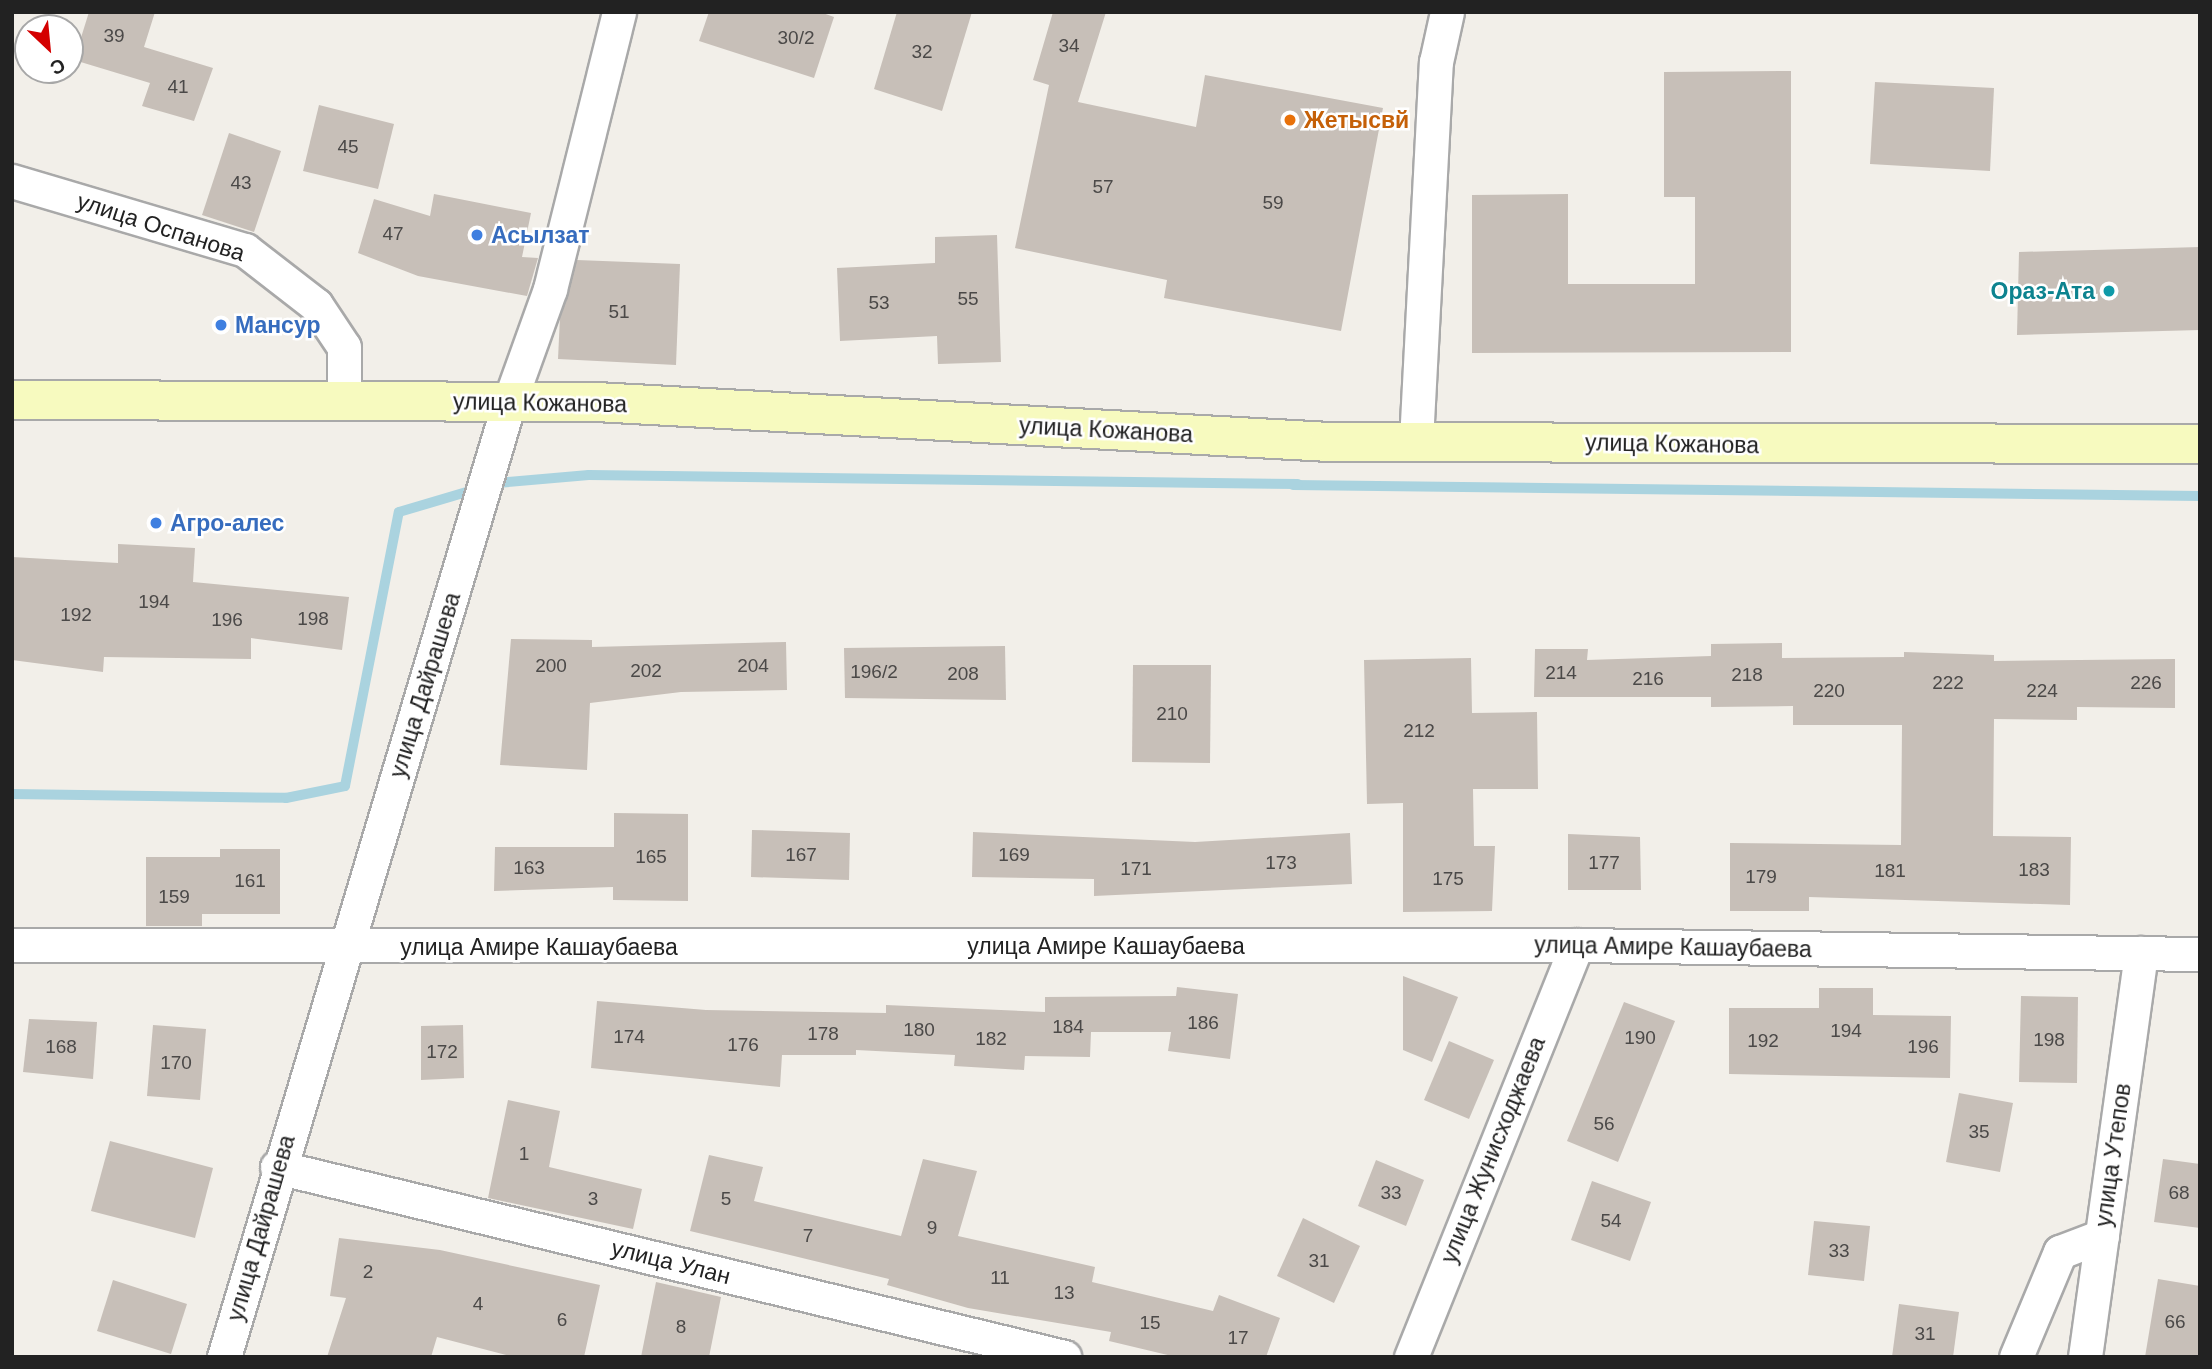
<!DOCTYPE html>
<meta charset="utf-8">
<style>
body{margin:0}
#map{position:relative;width:2212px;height:1369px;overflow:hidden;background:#f2efe9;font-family:Helvetica,sans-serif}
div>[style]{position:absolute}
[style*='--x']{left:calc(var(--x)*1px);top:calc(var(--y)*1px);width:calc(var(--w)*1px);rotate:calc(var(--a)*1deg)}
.stream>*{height:10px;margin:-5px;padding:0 5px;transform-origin:5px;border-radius:5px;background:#aad3df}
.building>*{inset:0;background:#c7bfb8}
.roads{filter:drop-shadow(2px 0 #a9a9a9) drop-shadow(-2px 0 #a9a9a9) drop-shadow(0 2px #a9a9a9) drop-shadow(0 -2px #a9a9a9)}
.minor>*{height:33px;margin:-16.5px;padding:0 16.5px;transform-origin:16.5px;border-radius:16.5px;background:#fff}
.secondary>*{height:38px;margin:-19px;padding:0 19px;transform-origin:19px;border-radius:19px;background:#f7fabf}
.dots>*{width:19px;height:19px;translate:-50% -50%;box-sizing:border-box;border:4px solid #fff;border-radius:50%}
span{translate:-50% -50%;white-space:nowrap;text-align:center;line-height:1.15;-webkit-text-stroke:5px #fff;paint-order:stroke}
.number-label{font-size:19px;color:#4b4948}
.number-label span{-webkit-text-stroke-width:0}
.food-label{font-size:23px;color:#c56008;font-weight:700}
.left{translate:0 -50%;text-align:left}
.street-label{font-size:23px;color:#222}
.shop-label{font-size:23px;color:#366cbe;font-weight:700}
.culture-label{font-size:23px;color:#0d838f;font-weight:700}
.right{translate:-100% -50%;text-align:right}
.frame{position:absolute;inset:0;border:14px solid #222;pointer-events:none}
.north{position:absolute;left:14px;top:14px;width:70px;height:70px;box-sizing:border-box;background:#fff;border:2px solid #a7a7a7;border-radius:50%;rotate:154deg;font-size:19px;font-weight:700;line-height:28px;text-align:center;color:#222}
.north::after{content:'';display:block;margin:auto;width:24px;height:32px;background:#d40000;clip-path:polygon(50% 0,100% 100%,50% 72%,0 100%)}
</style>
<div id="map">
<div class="stream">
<div style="--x:1293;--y:485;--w:907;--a:0.69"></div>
<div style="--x:12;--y:794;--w:274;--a:0.8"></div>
<div style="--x:286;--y:798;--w:60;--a:-11.5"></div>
<div style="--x:345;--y:786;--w:279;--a:-78.9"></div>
<div style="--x:399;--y:512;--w:102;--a:-16.5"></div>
<div style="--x:497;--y:483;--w:92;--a:-5"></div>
<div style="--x:589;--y:475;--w:709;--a:0.73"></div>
</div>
<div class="building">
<div style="clip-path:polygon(89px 12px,155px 12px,144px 47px,213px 68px,194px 121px,142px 106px,150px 83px,74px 60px)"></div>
<div style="clip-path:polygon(709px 12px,820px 12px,834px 17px,814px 78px,699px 41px)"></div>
<div style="clip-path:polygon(897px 12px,972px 12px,942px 111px,874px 89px)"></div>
<div style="clip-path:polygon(1053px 12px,1106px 12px,1078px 102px,1196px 127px,1205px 75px,1383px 108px,1341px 331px,1164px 298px,1167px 280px,1015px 248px,1049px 85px,1033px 80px)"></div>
<div style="clip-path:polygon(1791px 71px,1791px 352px,1472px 353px,1472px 195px,1568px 194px,1568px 284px,1695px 284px,1695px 197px,1664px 197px,1664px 72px)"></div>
<div style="clip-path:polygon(1875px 82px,1994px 88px,1990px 171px,1870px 164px)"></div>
<div style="clip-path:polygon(319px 105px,394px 124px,378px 189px,303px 171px)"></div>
<div style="clip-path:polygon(229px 133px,281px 151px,254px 232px,202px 215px)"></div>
<div style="clip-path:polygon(434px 194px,531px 213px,522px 257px,538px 258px,527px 296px,418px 276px,358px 253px,374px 199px,430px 216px)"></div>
<div style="clip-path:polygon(997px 235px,1001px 362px,938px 364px,937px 336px,840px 341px,837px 268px,935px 263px,935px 237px)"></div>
<div style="clip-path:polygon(2200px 247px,2200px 330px,2017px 335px,2019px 252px)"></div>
<div style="clip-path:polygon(577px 260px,680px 264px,676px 365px,558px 359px,560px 317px)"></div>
<div style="clip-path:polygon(118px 544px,195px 548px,193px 582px,349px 597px,342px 650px,251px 638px,251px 659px,104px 657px,103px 672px,12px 660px,12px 557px,118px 563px)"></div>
<div style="clip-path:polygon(511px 639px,592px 640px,592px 647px,786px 642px,787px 690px,681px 692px,590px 703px,587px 770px,500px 765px)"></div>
<div style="clip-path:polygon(1782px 643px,1782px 658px,1904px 657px,1904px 652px,1994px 655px,1994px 661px,2175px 659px,2175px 708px,2077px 707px,2077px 720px,1994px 719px,1993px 836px,2071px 837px,2070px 905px,1809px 897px,1809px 911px,1730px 911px,1730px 843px,1901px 845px,1902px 725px,1793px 725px,1793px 706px,1711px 707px,1711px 697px,1534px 697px,1535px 649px,1588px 649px,1587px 660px,1711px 656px,1711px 644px)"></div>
<div style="clip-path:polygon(1005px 646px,1006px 700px,845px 698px,844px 648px)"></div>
<div style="clip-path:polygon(1471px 658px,1472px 713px,1537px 712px,1538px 789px,1473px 789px,1474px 846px,1495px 846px,1492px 911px,1403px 912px,1403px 803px,1367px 804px,1364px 660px)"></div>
<div style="clip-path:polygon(1133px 665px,1211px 665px,1210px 763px,1132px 762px)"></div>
<div style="clip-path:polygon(614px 813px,688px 814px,688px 901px,613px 900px,613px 887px,494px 891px,495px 847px,614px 847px)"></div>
<div style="clip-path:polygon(752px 830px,850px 833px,849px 880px,751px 877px)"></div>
<div style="clip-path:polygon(973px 832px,1195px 842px,1350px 833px,1352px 884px,1094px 896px,1094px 879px,972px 877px)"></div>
<div style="clip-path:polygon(1568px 834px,1640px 837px,1641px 890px,1568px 890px)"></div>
<div style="clip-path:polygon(220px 849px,280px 849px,280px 914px,202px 914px,202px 926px,146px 926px,146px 857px,220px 857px)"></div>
<div style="clip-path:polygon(1403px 976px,1458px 997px,1432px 1062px,1403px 1050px)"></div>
<div style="clip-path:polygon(1177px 987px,1238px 994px,1230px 1059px,1168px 1051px,1171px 1032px,1091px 1032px,1090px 1057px,1025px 1056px,1024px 1070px,954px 1066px,955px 1055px,856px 1050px,856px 1055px,782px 1055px,780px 1087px,591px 1068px,597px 1001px,706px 1010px,886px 1013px,886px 1005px,1045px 1012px,1045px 997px,1176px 996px)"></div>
<div style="clip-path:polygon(1819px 988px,1873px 988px,1873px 1015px,1951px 1016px,1950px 1078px,1729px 1074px,1729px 1008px,1819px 1008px)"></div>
<div style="clip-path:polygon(2021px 996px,2078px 997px,2077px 1083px,2019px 1082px)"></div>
<div style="clip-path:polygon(1624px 1002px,1675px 1021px,1618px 1162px,1567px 1141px)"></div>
<div style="clip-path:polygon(29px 1019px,97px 1022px,93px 1079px,23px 1072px)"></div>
<div style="clip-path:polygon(153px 1025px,206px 1029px,200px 1100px,147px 1096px)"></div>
<div style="clip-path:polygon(463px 1025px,464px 1078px,421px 1080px,421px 1026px)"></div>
<div style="clip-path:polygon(1449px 1041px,1494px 1060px,1469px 1119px,1424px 1100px)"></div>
<div style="clip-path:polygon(1959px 1093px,2013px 1103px,2000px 1172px,1946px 1162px)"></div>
<div style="clip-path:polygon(508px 1100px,560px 1111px,549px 1167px,642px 1189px,633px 1229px,488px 1198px)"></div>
<div style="clip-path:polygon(110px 1141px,213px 1168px,195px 1238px,91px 1211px)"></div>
<div style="clip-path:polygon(709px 1155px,763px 1167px,754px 1201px,901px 1236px,923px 1159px,977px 1171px,958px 1236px,1095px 1267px,1092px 1282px,1213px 1311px,1219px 1295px,1280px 1318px,1266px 1357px,1176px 1357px,1109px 1341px,1111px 1332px,968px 1308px,887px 1285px,889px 1279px,690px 1231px)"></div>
<div style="clip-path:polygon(2163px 1159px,2200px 1164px,2200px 1228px,2154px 1222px)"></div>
<div style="clip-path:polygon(1376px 1160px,1424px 1180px,1406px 1226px,1358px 1206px)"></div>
<div style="clip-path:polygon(1592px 1181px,1651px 1202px,1630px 1261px,1571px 1240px)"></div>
<div style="clip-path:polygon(1303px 1218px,1360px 1246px,1334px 1303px,1277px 1276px)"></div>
<div style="clip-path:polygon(1814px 1221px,1870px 1226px,1864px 1281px,1808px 1275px)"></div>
<div style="clip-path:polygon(339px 1238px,440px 1250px,600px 1285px,584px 1357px,514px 1357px,437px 1337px,431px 1357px,327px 1357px,346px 1298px,330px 1296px)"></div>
<div style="clip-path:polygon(2158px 1279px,2200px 1286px,2200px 1357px,2145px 1357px)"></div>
<div style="clip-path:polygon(113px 1280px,187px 1304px,171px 1354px,97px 1331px)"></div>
<div style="clip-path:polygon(656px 1282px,721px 1297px,709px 1357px,641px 1357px)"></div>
<div style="clip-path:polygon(1899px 1304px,1959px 1312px,1953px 1357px,1892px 1357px)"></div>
</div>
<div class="roads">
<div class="minor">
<div style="--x:12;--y:181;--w:243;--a:16.5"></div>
<div style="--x:245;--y:250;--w:90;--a:37.8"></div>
<div style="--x:316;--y:305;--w:50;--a:56.3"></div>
<div style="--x:344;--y:347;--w:55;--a:90"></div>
<div style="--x:1416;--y:441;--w:380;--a:-87"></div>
<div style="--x:1436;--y:62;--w:51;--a:-77.6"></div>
<div style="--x:12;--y:945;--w:1565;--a:0"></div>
<div style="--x:1577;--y:945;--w:623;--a:0.83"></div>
<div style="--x:277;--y:1167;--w:810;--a:13.57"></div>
<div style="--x:224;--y:1357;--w:996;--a:-73.37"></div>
<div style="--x:509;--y:403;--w:121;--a:-70.2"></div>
<div style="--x:550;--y:289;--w:285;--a:-76"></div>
<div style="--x:1411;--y:1357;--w:444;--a:-68.1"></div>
<div style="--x:2016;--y:1357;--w:114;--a:-67.3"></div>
<div style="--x:2060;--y:1252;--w:45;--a:-20.9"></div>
<div style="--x:2085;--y:1357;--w:408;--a:-82.1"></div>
</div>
<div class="secondary">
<div style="--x:12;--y:400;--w:584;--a:0.2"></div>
<div style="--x:596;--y:402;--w:734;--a:3.12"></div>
<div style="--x:1329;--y:442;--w:871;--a:0.13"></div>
</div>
</div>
<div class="dots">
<div style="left:1290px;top:120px;background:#e8710a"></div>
<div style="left:477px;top:235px;background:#3f7fe0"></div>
<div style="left:2109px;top:291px;background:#0f9aa8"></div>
<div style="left:221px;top:325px;background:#3f7fe0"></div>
<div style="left:156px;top:523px;background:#3f7fe0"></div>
</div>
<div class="number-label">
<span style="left:114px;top:36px">39</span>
<span style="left:796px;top:38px">30/2</span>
<span style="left:1069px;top:46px">34</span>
<span style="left:922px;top:52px">32</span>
<span style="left:178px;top:87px">41</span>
<span style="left:348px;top:147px">45</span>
<span style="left:241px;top:183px">43</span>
<span style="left:1103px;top:187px">57</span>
<span style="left:1273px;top:203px">59</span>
<span style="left:393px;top:234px">47</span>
<span style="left:968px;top:299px">55</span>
<span style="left:879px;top:303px">53</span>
<span style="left:619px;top:312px">51</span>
<span style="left:154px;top:602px">194</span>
<span style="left:76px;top:615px">192</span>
<span style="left:313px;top:619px">198</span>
<span style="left:227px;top:620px">196</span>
<span style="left:551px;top:666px">200</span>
<span style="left:753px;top:666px">204</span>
<span style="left:646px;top:671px">202</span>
<span style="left:874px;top:672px">196/2</span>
<span style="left:1561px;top:673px">214</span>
<span style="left:963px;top:674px">208</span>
<span style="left:1747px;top:675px">218</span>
<span style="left:1648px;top:679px">216</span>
<span style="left:1948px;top:683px">222</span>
<span style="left:2146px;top:683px">226</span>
<span style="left:1829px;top:691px">220</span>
<span style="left:2042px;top:691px">224</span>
<span style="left:1172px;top:714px">210</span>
<span style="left:1419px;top:731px">212</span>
<span style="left:801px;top:855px">167</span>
<span style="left:1014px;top:855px">169</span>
<span style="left:651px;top:857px">165</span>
<span style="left:1281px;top:863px">173</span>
<span style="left:1604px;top:863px">177</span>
<span style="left:529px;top:868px">163</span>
<span style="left:1136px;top:869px">171</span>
<span style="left:2034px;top:870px">183</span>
<span style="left:1890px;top:871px">181</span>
<span style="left:1761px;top:877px">179</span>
<span style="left:1448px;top:879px">175</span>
<span style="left:250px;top:881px">161</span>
<span style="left:174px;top:897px">159</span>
<span style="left:1203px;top:1023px">186</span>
<span style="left:1068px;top:1027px">184</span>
<span style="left:919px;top:1030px">180</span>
<span style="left:1846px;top:1031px">194</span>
<span style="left:823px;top:1034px">178</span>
<span style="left:629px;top:1037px">174</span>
<span style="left:1640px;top:1038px">190</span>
<span style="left:991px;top:1039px">182</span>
<span style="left:2049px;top:1040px">198</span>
<span style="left:1763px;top:1041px">192</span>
<span style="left:743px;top:1045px">176</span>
<span style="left:61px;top:1047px">168</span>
<span style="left:1923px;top:1047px">196</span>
<span style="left:442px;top:1052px">172</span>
<span style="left:176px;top:1063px">170</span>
<span style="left:1604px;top:1124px">56</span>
<span style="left:1979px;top:1132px">35</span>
<span style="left:524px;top:1154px">1</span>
<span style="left:1391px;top:1193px">33</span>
<span style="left:2179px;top:1193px">68</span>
<span style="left:593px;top:1199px">3</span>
<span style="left:726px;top:1199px">5</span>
<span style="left:1611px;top:1221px">54</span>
<span style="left:932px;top:1228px">9</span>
<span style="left:808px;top:1236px">7</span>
<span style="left:1839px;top:1251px">33</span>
<span style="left:1319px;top:1261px">31</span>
<span style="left:368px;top:1272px">2</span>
<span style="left:1000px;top:1278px">11</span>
<span style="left:1064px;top:1293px">13</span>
<span style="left:478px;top:1304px">4</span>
<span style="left:562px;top:1320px">6</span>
<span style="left:2175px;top:1322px">66</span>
<span style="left:1150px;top:1323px">15</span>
<span style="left:681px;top:1327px">8</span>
<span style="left:1925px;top:1334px">31</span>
<span style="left:1238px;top:1338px">17</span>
</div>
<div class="food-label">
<span class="left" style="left:1304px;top:120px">Жетысвй</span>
</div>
<div class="street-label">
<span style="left:161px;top:227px;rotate:18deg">улица Оспанова</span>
<span style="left:540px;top:403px;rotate:1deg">улица Кожанова</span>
<span style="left:1106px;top:430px;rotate:3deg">улица Кожанова</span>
<span style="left:1672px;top:444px;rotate:1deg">улица Кожанова</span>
<span style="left:425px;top:685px;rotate:-73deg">улица Дайрашева</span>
<span style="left:1106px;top:946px">улица Амире Кашаубаева</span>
<span style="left:539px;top:947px">улица Амире Кашаубаева</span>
<span style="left:1673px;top:947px;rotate:1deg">улица Амире Кашаубаева</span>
<span style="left:1493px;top:1150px;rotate:-68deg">улица Жунисходжаева</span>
<span style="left:2113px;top:1155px;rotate:-82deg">улица Утепов</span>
<span style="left:261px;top:1228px;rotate:-74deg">улица Дайрашева</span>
<span style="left:671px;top:1262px;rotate:14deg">улица Улан</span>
</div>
<div class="shop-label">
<span class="left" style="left:491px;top:235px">Асылзат</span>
<span class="left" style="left:235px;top:325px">Мансур</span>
<span class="left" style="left:170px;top:523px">Агро-алес</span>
</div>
<div class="culture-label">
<span class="right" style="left:2095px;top:291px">Ораз-Ата</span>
</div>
<div class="frame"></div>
<div class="north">С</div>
</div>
